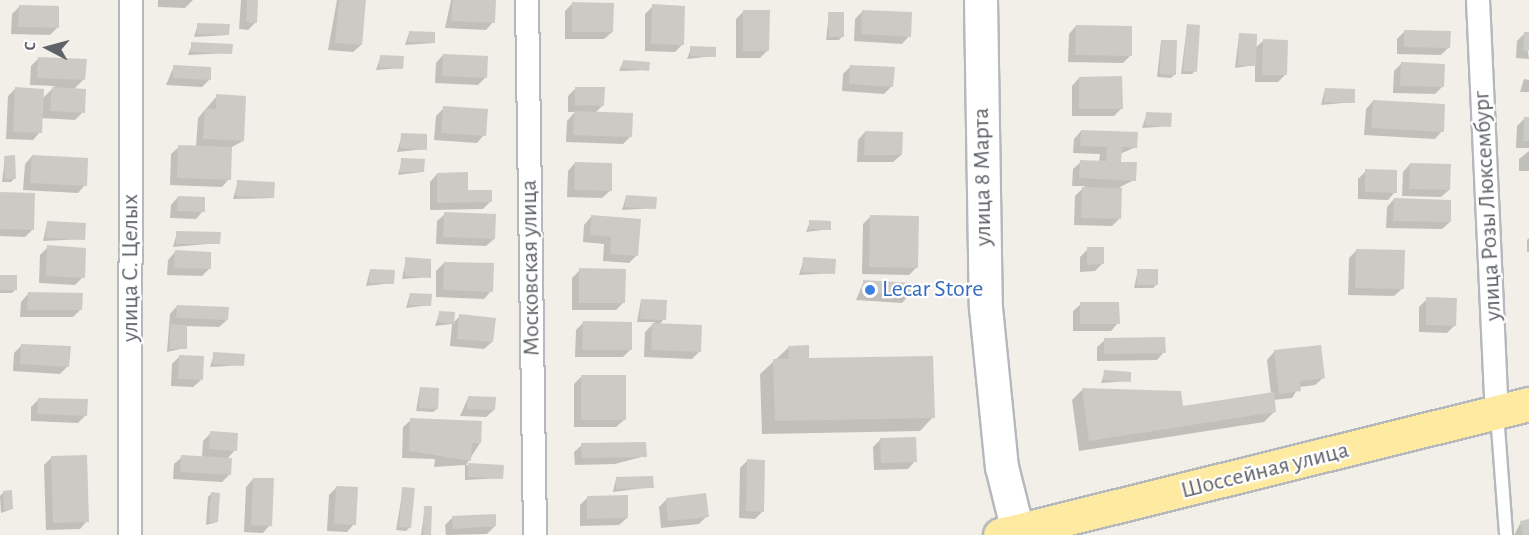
<!DOCTYPE html>
<meta charset="utf-8">
<style>
body{margin:0}
#map{position:relative;width:1529px;height:535px;overflow:hidden;background:#f1efe8;font-family:"Alegreya Sans",sans-serif}
div>[style]{position:absolute}
[style*='--x']{left:calc(var(--x)*1px);top:calc(var(--y)*1px);width:calc(var(--w)*1px);rotate:calc(var(--a)*1deg)}
.shadow>*{inset:0;background:#0003}
.building>*{inset:0;background:#cccac5}
.roads{filter:drop-shadow(2px 0 #b5b8bc) drop-shadow(-2px 0 #b5b8bc) drop-shadow(0 2px #b5b8bc) drop-shadow(0 -2px #b5b8bc)}
.service>*{height:12px;margin:-6px;padding:0 6px;transform-origin:6px;border-radius:6px;background:#fff}
.minor>*{height:22px;margin:-11px;padding:0 11px;transform-origin:11px;border-radius:11px;background:#fff}
.secondary>*{height:32px;margin:-16px;padding:0 16px;transform-origin:16px;border-radius:16px;background:#fff}
.trunk>*{height:33px;margin:-16.5px;padding:0 16.5px;transform-origin:16.5px;border-radius:16.5px;background:#feeaa1}
.dots>*{width:16px;height:16px;translate:-50% -50%;box-sizing:border-box;border:3px solid #fff;border-radius:50%}
span{translate:-50% -50%;white-space:nowrap;text-align:center;line-height:1.15;-webkit-text-stroke:4.5px #fff;paint-order:stroke}
.street-label{font-size:24px;color:#5f6368}
.shop-label{font-size:24px;color:#366cbe}
.left{translate:0 -50%;text-align:left}
.north{position:absolute;left:18px;top:18px;width:60px;height:60px;-webkit-text-stroke:4px #fff;paint-order:stroke;rotate:276deg;font-size:16px;font-weight:700;line-height:24px;text-align:center;color:#5f6368}
.north::after{content:'';display:block;margin:auto;width:21px;height:27px;background:#5f6368;clip-path:polygon(50% 0,100% 100%,50% 72%,0 100%)}
</style>
<div id="map">
<div class="shadow">
<div style="clip-path:polygon(158px 0,193px 0,185px 8px,158px 7px)"></div>
<div style="clip-path:polygon(241px 0,257px 0,256px 22px,248px 30px,239px 29px)"></div>
<div style="clip-path:polygon(337px 0,364px 0,361px 45px,353px 52px,328px 50px)"></div>
<div style="clip-path:polygon(451px 0,494px 0,493px 22px,486px 30px,445px 28px)"></div>
<div style="clip-path:polygon(573px 3px,612px 32px,604px 39px,565px 39px,565px 11px)"></div>
<div style="clip-path:polygon(653px 6px,683px 44px,675px 52px,645px 51px,645px 14px)"></div>
<div style="clip-path:polygon(19px 7px,58px 27px,50px 35px,11px 34px,12px 14px)"></div>
<div style="clip-path:polygon(863px 11px,909px 36px,902px 44px,854px 41px,855px 19px)"></div>
<div style="clip-path:polygon(743px 12px,768px 50px,760px 58px,736px 58px,736px 19px)"></div>
<div style="clip-path:polygon(829px 14px,843px 36px,839px 40px,826px 40px)"></div>
<div style="clip-path:polygon(198px 24px,228px 35px,194px 37px)"></div>
<div style="clip-path:polygon(1076px 26px,1130px 56px,1123px 63px,1068px 62px,1069px 34px)"></div>
<div style="clip-path:polygon(1187px 26px,1195px 71px,1192px 74px,1181px 74px)"></div>
<div style="clip-path:polygon(1405px 31px,1449px 47px,1441px 55px,1397px 54px,1397px 39px)"></div>
<div style="clip-path:polygon(409px 33px,433px 43px,405px 45px)"></div>
<div style="clip-path:polygon(1525px 33px,1529px 59px,1516px 58px,1517px 41px)"></div>
<div style="clip-path:polygon(1239px 35px,1255px 48px,1263px 41px,1286px 74px,1278px 82px,1255px 82px,1255px 65px,1235px 68px)"></div>
<div style="clip-path:polygon(1161px 41px,1175px 74px,1171px 78px,1157px 77px)"></div>
<div style="clip-path:polygon(192px 44px,231px 53px,188px 55px)"></div>
<div style="clip-path:polygon(691px 48px,714px 56px,687px 59px)"></div>
<div style="clip-path:polygon(443px 55px,486px 77px,478px 85px,435px 83px,436px 63px)"></div>
<div style="clip-path:polygon(381px 56px,401px 68px,376px 70px)"></div>
<div style="clip-path:polygon(38px 59px,84px 79px,74px 89px,83px 112px,75px 120px,41px 118px,40px 132px,33px 140px,6px 139px,8px 96px,15px 89px,42px 99px,55px 86px,30px 85px,31px 66px)"></div>
<div style="clip-path:polygon(623px 62px,648px 70px,619px 71px)"></div>
<div style="clip-path:polygon(1402px 63px,1443px 86px,1435px 94px,1393px 93px,1394px 71px)"></div>
<div style="clip-path:polygon(174px 66px,209px 80px,202px 87px,166px 85px)"></div>
<div style="clip-path:polygon(851px 66px,892px 86px,884px 94px,842px 91px,843px 74px)"></div>
<div style="clip-path:polygon(1079px 78px,1122px 108px,1114px 116px,1072px 116px,1072px 86px)"></div>
<div style="clip-path:polygon(1524px 79px,1529px 80px,1529px 92px,1520px 92px)"></div>
<div style="clip-path:polygon(576px 88px,603px 105px,594px 114px,630px 137px,623px 144px,566px 142px,567px 121px,575px 112px,568px 112px,568px 96px)"></div>
<div style="clip-path:polygon(1325px 89px,1354px 102px,1321px 105px)"></div>
<div style="clip-path:polygon(217px 96px,243px 141px,230px 148px,229px 179px,222px 187px,170px 185px,171px 154px,179px 147px,196px 147px,198px 118px)"></div>
<div style="clip-path:polygon(1373px 101px,1442px 131px,1435px 139px,1364px 135px,1366px 109px)"></div>
<div style="clip-path:polygon(444px 108px,484px 135px,477px 143px,434px 140px,436px 116px)"></div>
<div style="clip-path:polygon(1147px 113px,1170px 126px,1142px 128px)"></div>
<div style="clip-path:polygon(1524px 119px,1529px 119px,1529px 148px,1516px 148px,1517px 126px)"></div>
<div style="clip-path:polygon(1081px 131px,1136px 147px,1120px 154px,1119px 163px,1134px 180px,1120px 187px,1119px 219px,1112px 226px,1074px 225px,1075px 196px,1085px 186px,1072px 186px,1073px 169px,1081px 162px,1099px 162px,1100px 154px,1073px 153px,1074px 139px)"></div>
<div style="clip-path:polygon(865px 132px,901px 155px,893px 162px,857px 162px,858px 140px)"></div>
<div style="clip-path:polygon(402px 135px,425px 149px,397px 152px)"></div>
<div style="clip-path:polygon(1529px 151px,1529px 171px,1519px 171px,1519px 159px)"></div>
<div style="clip-path:polygon(32px 156px,85px 185px,78px 193px,23px 190px,25px 164px)"></div>
<div style="clip-path:polygon(5px 157px,14px 179px,11px 182px,2px 182px)"></div>
<div style="clip-path:polygon(402px 160px,422px 172px,398px 175px)"></div>
<div style="clip-path:polygon(575px 163px,610px 191px,602px 198px,567px 197px,568px 171px)"></div>
<div style="clip-path:polygon(1410px 164px,1449px 190px,1441px 197px,1402px 196px,1403px 172px)"></div>
<div style="clip-path:polygon(1366px 171px,1395px 192px,1388px 200px,1358px 199px,1358px 179px)"></div>
<div style="clip-path:polygon(437px 174px,467px 192px,491px 201px,483px 209px,430px 210px,430px 182px)"></div>
<div style="clip-path:polygon(238px 182px,273px 198px,233px 199px)"></div>
<div style="clip-path:polygon(0 194px,33px 229px,25px 237px,0 236px)"></div>
<div style="clip-path:polygon(178px 197px,203px 211px,196px 219px,170px 218px,171px 205px)"></div>
<div style="clip-path:polygon(626px 197px,655px 208px,622px 210px)"></div>
<div style="clip-path:polygon(1394px 199px,1450px 222px,1442px 229px,1386px 228px,1387px 207px)"></div>
<div style="clip-path:polygon(445px 214px,494px 239px,486px 246px,436px 244px,437px 221px)"></div>
<div style="clip-path:polygon(871px 216px,916px 268px,909px 275px,862px 274px,863px 224px)"></div>
<div style="clip-path:polygon(591px 217px,637px 255px,629px 263px,603px 261px,604px 244px,583px 242px,584px 225px)"></div>
<div style="clip-path:polygon(810px 222px,830px 229px,806px 232px)"></div>
<div style="clip-path:polygon(47px 223px,84px 239px,43px 241px)"></div>
<div style="clip-path:polygon(177px 233px,219px 243px,173px 247px)"></div>
<div style="clip-path:polygon(1529px 238px,1529px 252px,1527px 252px,1527px 240px)"></div>
<div style="clip-path:polygon(48px 247px,83px 277px,75px 285px,39px 283px,40px 255px)"></div>
<div style="clip-path:polygon(1088px 249px,1102px 264px,1095px 271px,1080px 272px,1080px 257px)"></div>
<div style="clip-path:polygon(1357px 250px,1402px 289px,1394px 296px,1348px 295px,1349px 258px)"></div>
<div style="clip-path:polygon(175px 252px,209px 269px,202px 276px,167px 275px,168px 260px)"></div>
<div style="clip-path:polygon(406px 259px,429px 277px,402px 279px)"></div>
<div style="clip-path:polygon(804px 259px,834px 273px,799px 275px)"></div>
<div style="clip-path:polygon(444px 263px,491px 291px,484px 299px,436px 297px,436px 271px)"></div>
<div style="clip-path:polygon(370px 270px,393px 283px,366px 286px)"></div>
<div style="clip-path:polygon(580px 270px,624px 302px,616px 310px,572px 310px,572px 278px)"></div>
<div style="clip-path:polygon(1138px 270px,1156px 285px,1153px 288px,1134px 288px)"></div>
<div style="clip-path:polygon(0 276px,15px 290px,12px 293px,0 293px)"></div>
<div style="clip-path:polygon(864px 281px,909px 295px,902px 303px,856px 300px)"></div>
<div style="clip-path:polygon(28px 294px,81px 309px,73px 317px,20px 317px,21px 302px)"></div>
<div style="clip-path:polygon(410px 294px,430px 305px,406px 308px)"></div>
<div style="clip-path:polygon(1427px 299px,1455px 325px,1447px 333px,1419px 332px,1419px 307px)"></div>
<div style="clip-path:polygon(641px 300px,664px 319px,659px 325px,700px 351px,692px 359px,644px 357px,645px 332px,655px 322px,637px 322px)"></div>
<div style="clip-path:polygon(1081px 304px,1118px 323px,1111px 331px,1073px 331px,1073px 311px)"></div>
<div style="clip-path:polygon(177px 306px,227px 320px,219px 327px,185px 326px,185px 348px,167px 352px,170px 314px)"></div>
<div style="clip-path:polygon(440px 312px,453px 323px,460px 316px,492px 342px,484px 349px,450px 346px,452px 324px,435px 326px)"></div>
<div style="clip-path:polygon(583px 323px,630px 350px,623px 357px,575px 357px,576px 330px)"></div>
<div style="clip-path:polygon(1105px 340px,1164px 352px,1157px 360px,1097px 361px,1097px 347px)"></div>
<div style="clip-path:polygon(22px 345px,68px 366px,60px 374px,13px 371px,14px 353px)"></div>
<div style="clip-path:polygon(789px 347px,807px 360px,933px 417px,920px 431px,762px 434px,760px 374px)"></div>
<div style="clip-path:polygon(1274px 352px,1323px 378px,1315px 385px,1299px 387px,1292px 398px,1273px 400px,1275px 411px,1264px 422px,1079px 451px,1072px 400px,1082px 390px,1182px 408px,1271px 394px,1267px 360px)"></div>
<div style="clip-path:polygon(214px 354px,243px 365px,210px 367px)"></div>
<div style="clip-path:polygon(180px 356px,201px 380px,193px 387px,171px 386px,172px 364px)"></div>
<div style="clip-path:polygon(1105px 372px,1129px 381px,1101px 383px)"></div>
<div style="clip-path:polygon(582px 376px,624px 420px,616px 427px,574px 427px,574px 384px)"></div>
<div style="clip-path:polygon(420px 388px,437px 409px,433px 412px,416px 411px)"></div>
<div style="clip-path:polygon(468px 398px,494px 410px,486px 417px,460px 416px)"></div>
<div style="clip-path:polygon(39px 399px,86px 415px,78px 423px,31px 421px,31px 407px)"></div>
<div style="clip-path:polygon(411px 420px,480px 443px,466px 465px,502px 466px,502px 478px,465px 480px,465px 465px,434px 467px,435px 459px,402px 458px,403px 427px)"></div>
<div style="clip-path:polygon(211px 433px,235px 450px,227px 459px,230px 474px,222px 482px,173px 479px,174px 464px,182px 457px,202px 458px,203px 441px)"></div>
<div style="clip-path:polygon(881px 439px,915px 461px,908px 469px,874px 470px,873px 447px)"></div>
<div style="clip-path:polygon(582px 445px,645px 456px,615px 464px,575px 465px,574px 452px)"></div>
<div style="clip-path:polygon(52px 457px,87px 521px,80px 529px,46px 530px,44px 465px)"></div>
<div style="clip-path:polygon(747px 461px,763px 511px,755px 519px,739px 518px,740px 468px)"></div>
<div style="clip-path:polygon(253px 479px,270px 525px,263px 533px,244px 532px,246px 487px)"></div>
<div style="clip-path:polygon(616px 479px,652px 487px,613px 492px)"></div>
<div style="clip-path:polygon(336px 488px,354px 524px,347px 532px,327px 531px,329px 495px)"></div>
<div style="clip-path:polygon(403px 489px,410px 527px,406px 531px,396px 530px)"></div>
<div style="clip-path:polygon(4px 492px,12px 509px,1px 513px,0 496px)"></div>
<div style="clip-path:polygon(211px 494px,217px 522px,206px 525px,208px 497px)"></div>
<div style="clip-path:polygon(587px 498px,627px 518px,619px 525px,580px 526px,580px 505px)"></div>
<div style="clip-path:polygon(667px 499px,707px 516px,699px 524px,661px 528px,659px 507px)"></div>
<div style="clip-path:polygon(425px 507px,430px 535px,421px 535px)"></div>
<div style="clip-path:polygon(453px 517px,495px 526px,487px 534px,446px 535px,445px 525px)"></div>
<div style="clip-path:polygon(1529px 521px,1529px 535px,1514px 535px,1521px 522px)"></div>
</div>
<div class="building">
<div style="clip-path:polygon(247px 0,258px 0,257px 23px,246px 22px)"></div>
<div style="clip-path:polygon(339px 0,366px 0,362px 45px,335px 43px)"></div>
<div style="clip-path:polygon(453px 0,496px 0,495px 23px,451px 21px)"></div>
<div style="clip-path:polygon(572px 2px,614px 3px,613px 32px,572px 32px)"></div>
<div style="clip-path:polygon(652px 4px,685px 6px,684px 45px,651px 44px)"></div>
<div style="clip-path:polygon(19px 5px,59px 6px,59px 28px,18px 27px)"></div>
<div style="clip-path:polygon(743px 10px,770px 10px,769px 51px,743px 51px)"></div>
<div style="clip-path:polygon(862px 10px,912px 12px,911px 37px,861px 34px)"></div>
<div style="clip-path:polygon(828px 12px,844px 12px,844px 37px,829px 37px)"></div>
<div style="clip-path:polygon(197px 23px,230px 24px,229px 35px,197px 34px)"></div>
<div style="clip-path:polygon(1187px 24px,1200px 25px,1197px 72px,1183px 71px)"></div>
<div style="clip-path:polygon(1076px 25px,1132px 26px,1132px 56px,1075px 55px)"></div>
<div style="clip-path:polygon(1404px 30px,1451px 31px,1450px 48px,1404px 47px)"></div>
<div style="clip-path:polygon(409px 31px,435px 32px,435px 43px,408px 42px)"></div>
<div style="clip-path:polygon(1524px 32px,1529px 32px,1529px 51px,1523px 51px)"></div>
<div style="clip-path:polygon(1239px 33px,1257px 34px,1256px 66px,1238px 65px)"></div>
<div style="clip-path:polygon(1263px 39px,1288px 40px,1287px 75px,1262px 75px)"></div>
<div style="clip-path:polygon(1161px 40px,1177px 40px,1176px 75px,1160px 74px)"></div>
<div style="clip-path:polygon(191px 42px,233px 44px,232px 54px,191px 52px)"></div>
<div style="clip-path:polygon(690px 46px,716px 47px,716px 57px,690px 56px)"></div>
<div style="clip-path:polygon(443px 54px,488px 56px,487px 78px,442px 76px)"></div>
<div style="clip-path:polygon(380px 55px,404px 56px,403px 69px,379px 67px)"></div>
<div style="clip-path:polygon(38px 57px,87px 59px,85px 80px,37px 78px)"></div>
<div style="clip-path:polygon(623px 60px,650px 62px,649px 71px,622px 68px)"></div>
<div style="clip-path:polygon(1401px 62px,1445px 64px,1444px 87px,1400px 86px)"></div>
<div style="clip-path:polygon(173px 65px,211px 67px,211px 80px,173px 78px)"></div>
<div style="clip-path:polygon(850px 65px,895px 67px,893px 87px,849px 84px)"></div>
<div style="clip-path:polygon(1122px 76px,1123px 109px,1079px 109px,1079px 77px)"></div>
<div style="clip-path:polygon(15px 87px,44px 89px,42px 133px,13px 132px)"></div>
<div style="clip-path:polygon(52px 87px,86px 89px,85px 113px,50px 111px)"></div>
<div style="clip-path:polygon(575px 87px,605px 87px,604px 106px,575px 105px)"></div>
<div style="clip-path:polygon(1325px 88px,1355px 89px,1355px 103px,1324px 102px)"></div>
<div style="clip-path:polygon(216px 94px,246px 96px,244px 141px,203px 139px,205px 109px,216px 109px)"></div>
<div style="clip-path:polygon(1373px 100px,1445px 104px,1444px 132px,1371px 128px)"></div>
<div style="clip-path:polygon(443px 106px,488px 109px,486px 136px,441px 133px)"></div>
<div style="clip-path:polygon(574px 111px,633px 113px,632px 137px,573px 135px)"></div>
<div style="clip-path:polygon(1146px 112px,1172px 113px,1171px 127px,1145px 125px)"></div>
<div style="clip-path:polygon(1524px 117px,1529px 117px,1529px 141px,1523px 141px)"></div>
<div style="clip-path:polygon(1081px 130px,1138px 132px,1137px 148px,1122px 147px,1121px 162px,1137px 162px,1136px 181px,1079px 178px,1080px 160px,1106px 161px,1107px 147px,1080px 146px)"></div>
<div style="clip-path:polygon(865px 131px,903px 132px,902px 155px,864px 155px)"></div>
<div style="clip-path:polygon(401px 133px,427px 134px,427px 150px,400px 148px)"></div>
<div style="clip-path:polygon(178px 145px,232px 147px,231px 180px,177px 178px)"></div>
<div style="clip-path:polygon(15px 155px,16px 179px,5px 179px,4px 156px)"></div>
<div style="clip-path:polygon(32px 155px,88px 158px,87px 186px,30px 183px)"></div>
<div style="clip-path:polygon(401px 158px,425px 159px,424px 172px,400px 172px)"></div>
<div style="clip-path:polygon(575px 162px,612px 163px,612px 191px,574px 190px)"></div>
<div style="clip-path:polygon(1410px 163px,1451px 164px,1450px 190px,1409px 189px)"></div>
<div style="clip-path:polygon(1365px 169px,1397px 170px,1397px 193px,1365px 192px)"></div>
<div style="clip-path:polygon(468px 172px,468px 190px,492px 190px,492px 202px,437px 203px,437px 173px)"></div>
<div style="clip-path:polygon(237px 180px,275px 182px,274px 198px,236px 196px)"></div>
<div style="clip-path:polygon(1082px 187px,1122px 188px,1121px 219px,1081px 218px)"></div>
<div style="clip-path:polygon(0 192px,35px 193px,34px 230px,0 229px)"></div>
<div style="clip-path:polygon(626px 195px,657px 197px,656px 209px,625px 207px)"></div>
<div style="clip-path:polygon(178px 196px,205px 197px,205px 212px,177px 211px)"></div>
<div style="clip-path:polygon(1394px 198px,1451px 200px,1451px 222px,1393px 221px)"></div>
<div style="clip-path:polygon(444px 212px,496px 214px,495px 239px,443px 237px)"></div>
<div style="clip-path:polygon(591px 215px,641px 219px,638px 256px,610px 254px,611px 237px,590px 235px)"></div>
<div style="clip-path:polygon(870px 215px,919px 216px,918px 268px,869px 267px)"></div>
<div style="clip-path:polygon(809px 220px,831px 221px,831px 230px,809px 229px)"></div>
<div style="clip-path:polygon(47px 221px,86px 223px,85px 240px,46px 238px)"></div>
<div style="clip-path:polygon(176px 231px,221px 232px,220px 244px,176px 244px)"></div>
<div style="clip-path:polygon(47px 245px,86px 248px,85px 278px,46px 276px)"></div>
<div style="clip-path:polygon(1087px 247px,1104px 247px,1104px 264px,1087px 265px)"></div>
<div style="clip-path:polygon(1356px 249px,1405px 250px,1404px 289px,1355px 288px)"></div>
<div style="clip-path:polygon(175px 250px,211px 252px,211px 269px,174px 268px)"></div>
<div style="clip-path:polygon(405px 257px,431px 259px,431px 278px,405px 276px)"></div>
<div style="clip-path:polygon(803px 257px,836px 259px,835px 274px,802px 272px)"></div>
<div style="clip-path:polygon(444px 262px,494px 263px,493px 292px,443px 290px)"></div>
<div style="clip-path:polygon(579px 268px,626px 269px,625px 303px,579px 303px)"></div>
<div style="clip-path:polygon(370px 269px,395px 270px,394px 284px,369px 283px)"></div>
<div style="clip-path:polygon(1137px 269px,1158px 269px,1158px 285px,1137px 285px)"></div>
<div style="clip-path:polygon(0 275px,17px 275px,17px 290px,0 290px)"></div>
<div style="clip-path:polygon(863px 280px,912px 283px,911px 296px,863px 292px)"></div>
<div style="clip-path:polygon(28px 292px,83px 293px,82px 310px,27px 310px)"></div>
<div style="clip-path:polygon(410px 293px,432px 294px,431px 306px,409px 305px)"></div>
<div style="clip-path:polygon(1426px 297px,1457px 298px,1456px 326px,1426px 325px)"></div>
<div style="clip-path:polygon(641px 299px,667px 300px,666px 320px,640px 319px)"></div>
<div style="clip-path:polygon(1080px 302px,1119px 302px,1120px 324px,1080px 324px)"></div>
<div style="clip-path:polygon(177px 305px,229px 307px,228px 320px,176px 318px)"></div>
<div style="clip-path:polygon(439px 311px,455px 312px,454px 324px,438px 322px)"></div>
<div style="clip-path:polygon(459px 314px,496px 318px,493px 342px,457px 339px)"></div>
<div style="clip-path:polygon(583px 321px,632px 322px,632px 350px,582px 350px)"></div>
<div style="clip-path:polygon(652px 323px,702px 325px,701px 352px,651px 350px)"></div>
<div style="clip-path:polygon(170px 324px,187px 325px,187px 349px,170px 349px)"></div>
<div style="clip-path:polygon(1165px 337px,1166px 353px,1104px 354px,1104px 338px)"></div>
<div style="clip-path:polygon(21px 344px,71px 346px,69px 367px,20px 364px)"></div>
<div style="clip-path:polygon(809px 345px,809px 358px,933px 356px,935px 418px,775px 421px,773px 359px,789px 359px,788px 346px)"></div>
<div style="clip-path:polygon(1321px 345px,1325px 378px,1300px 381px,1301px 391px,1279px 394px,1274px 350px)"></div>
<div style="clip-path:polygon(213px 352px,245px 354px,244px 366px,213px 364px)"></div>
<div style="clip-path:polygon(179px 355px,204px 356px,203px 380px,178px 379px)"></div>
<div style="clip-path:polygon(1104px 370px,1131px 372px,1131px 382px,1103px 380px)"></div>
<div style="clip-path:polygon(581px 375px,626px 375px,626px 420px,581px 420px)"></div>
<div style="clip-path:polygon(420px 387px,439px 388px,438px 409px,419px 408px)"></div>
<div style="clip-path:polygon(1082px 388px,1181px 391px,1183px 406px,1274px 392px,1276px 412px,1089px 441px)"></div>
<div style="clip-path:polygon(468px 396px,496px 397px,495px 410px,467px 409px)"></div>
<div style="clip-path:polygon(38px 398px,88px 399px,87px 416px,37px 414px)"></div>
<div style="clip-path:polygon(410px 418px,482px 421px,481px 443px,472px 443px,471px 461px,409px 451px)"></div>
<div style="clip-path:polygon(210px 431px,238px 433px,237px 451px,209px 449px)"></div>
<div style="clip-path:polygon(916px 437px,917px 462px,881px 463px,880px 438px)"></div>
<div style="clip-path:polygon(646px 442px,647px 457px,582px 458px,581px 443px)"></div>
<div style="clip-path:polygon(87px 455px,89px 522px,53px 523px,51px 456px)"></div>
<div style="clip-path:polygon(181px 455px,232px 458px,231px 475px,180px 472px)"></div>
<div style="clip-path:polygon(747px 459px,765px 460px,764px 512px,746px 511px)"></div>
<div style="clip-path:polygon(468px 463px,504px 465px,503px 479px,468px 477px)"></div>
<div style="clip-path:polygon(653px 476px,654px 488px,616px 489px,616px 477px)"></div>
<div style="clip-path:polygon(253px 478px,274px 478px,272px 526px,251px 525px)"></div>
<div style="clip-path:polygon(336px 486px,358px 487px,356px 525px,334px 524px)"></div>
<div style="clip-path:polygon(402px 487px,415px 488px,411px 528px,399px 527px)"></div>
<div style="clip-path:polygon(12px 490px,13px 509px,4px 510px,3px 491px)"></div>
<div style="clip-path:polygon(211px 492px,220px 493px,218px 522px,209px 522px)"></div>
<div style="clip-path:polygon(706px 493px,709px 517px,668px 521px,666px 498px)"></div>
<div style="clip-path:polygon(628px 495px,628px 518px,587px 519px,587px 496px)"></div>
<div style="clip-path:polygon(424px 506px,432px 506px,431px 535px,423px 535px)"></div>
<div style="clip-path:polygon(496px 514px,496px 526px,453px 529px,452px 516px)"></div>
<div style="clip-path:polygon(1529px 519px,1529px 535px,1523px 535px,1520px 521px)"></div>
</div>
<div class="roads">
<div class="service">
<div style="--x:1497;--y:414;--w:121;--a:85.7"></div>
</div>
<div class="minor">
<div style="--x:527;--y:0;--w:535;--a:89.14"></div>
<div style="--x:1478;--y:0;--w:412;--a:87.4"></div>
<div style="--x:130;--y:535;--w:535;--a:-89.89"></div>
</div>
<div class="secondary">
<div style="--x:981;--y:0;--w:308;--a:89.1"></div>
<div style="--x:986;--y:308;--w:160;--a:84.3"></div>
<div style="--x:1002;--y:467;--w:66;--a:76"></div>
</div>
<div class="trunk">
<div style="--x:1000;--y:535;--w:545;--a:-13.91"></div>
</div>
</div>
<div class="dots">
<div style="left:870px;top:290px;background:#3f7fe0"></div>
</div>
<div class="street-label">
<span style="left:983px;top:177px;rotate:-91deg">улица 8 Марта</span>
<span style="left:1488px;top:206px;rotate:-93deg">улица Розы Люксембург</span>
<span style="left:131px;top:268px;rotate:-90deg">улица С. Целых</span>
<span style="left:531px;top:268px;rotate:-91deg">Московская улица</span>
<span style="left:1265px;top:471px;rotate:-14deg">Шоссейная улица</span>
</div>
<div class="shop-label">
<span class="left" style="left:882px;top:290px">Lecar Store</span>
</div>
<div class="north">С</div>
</div>
